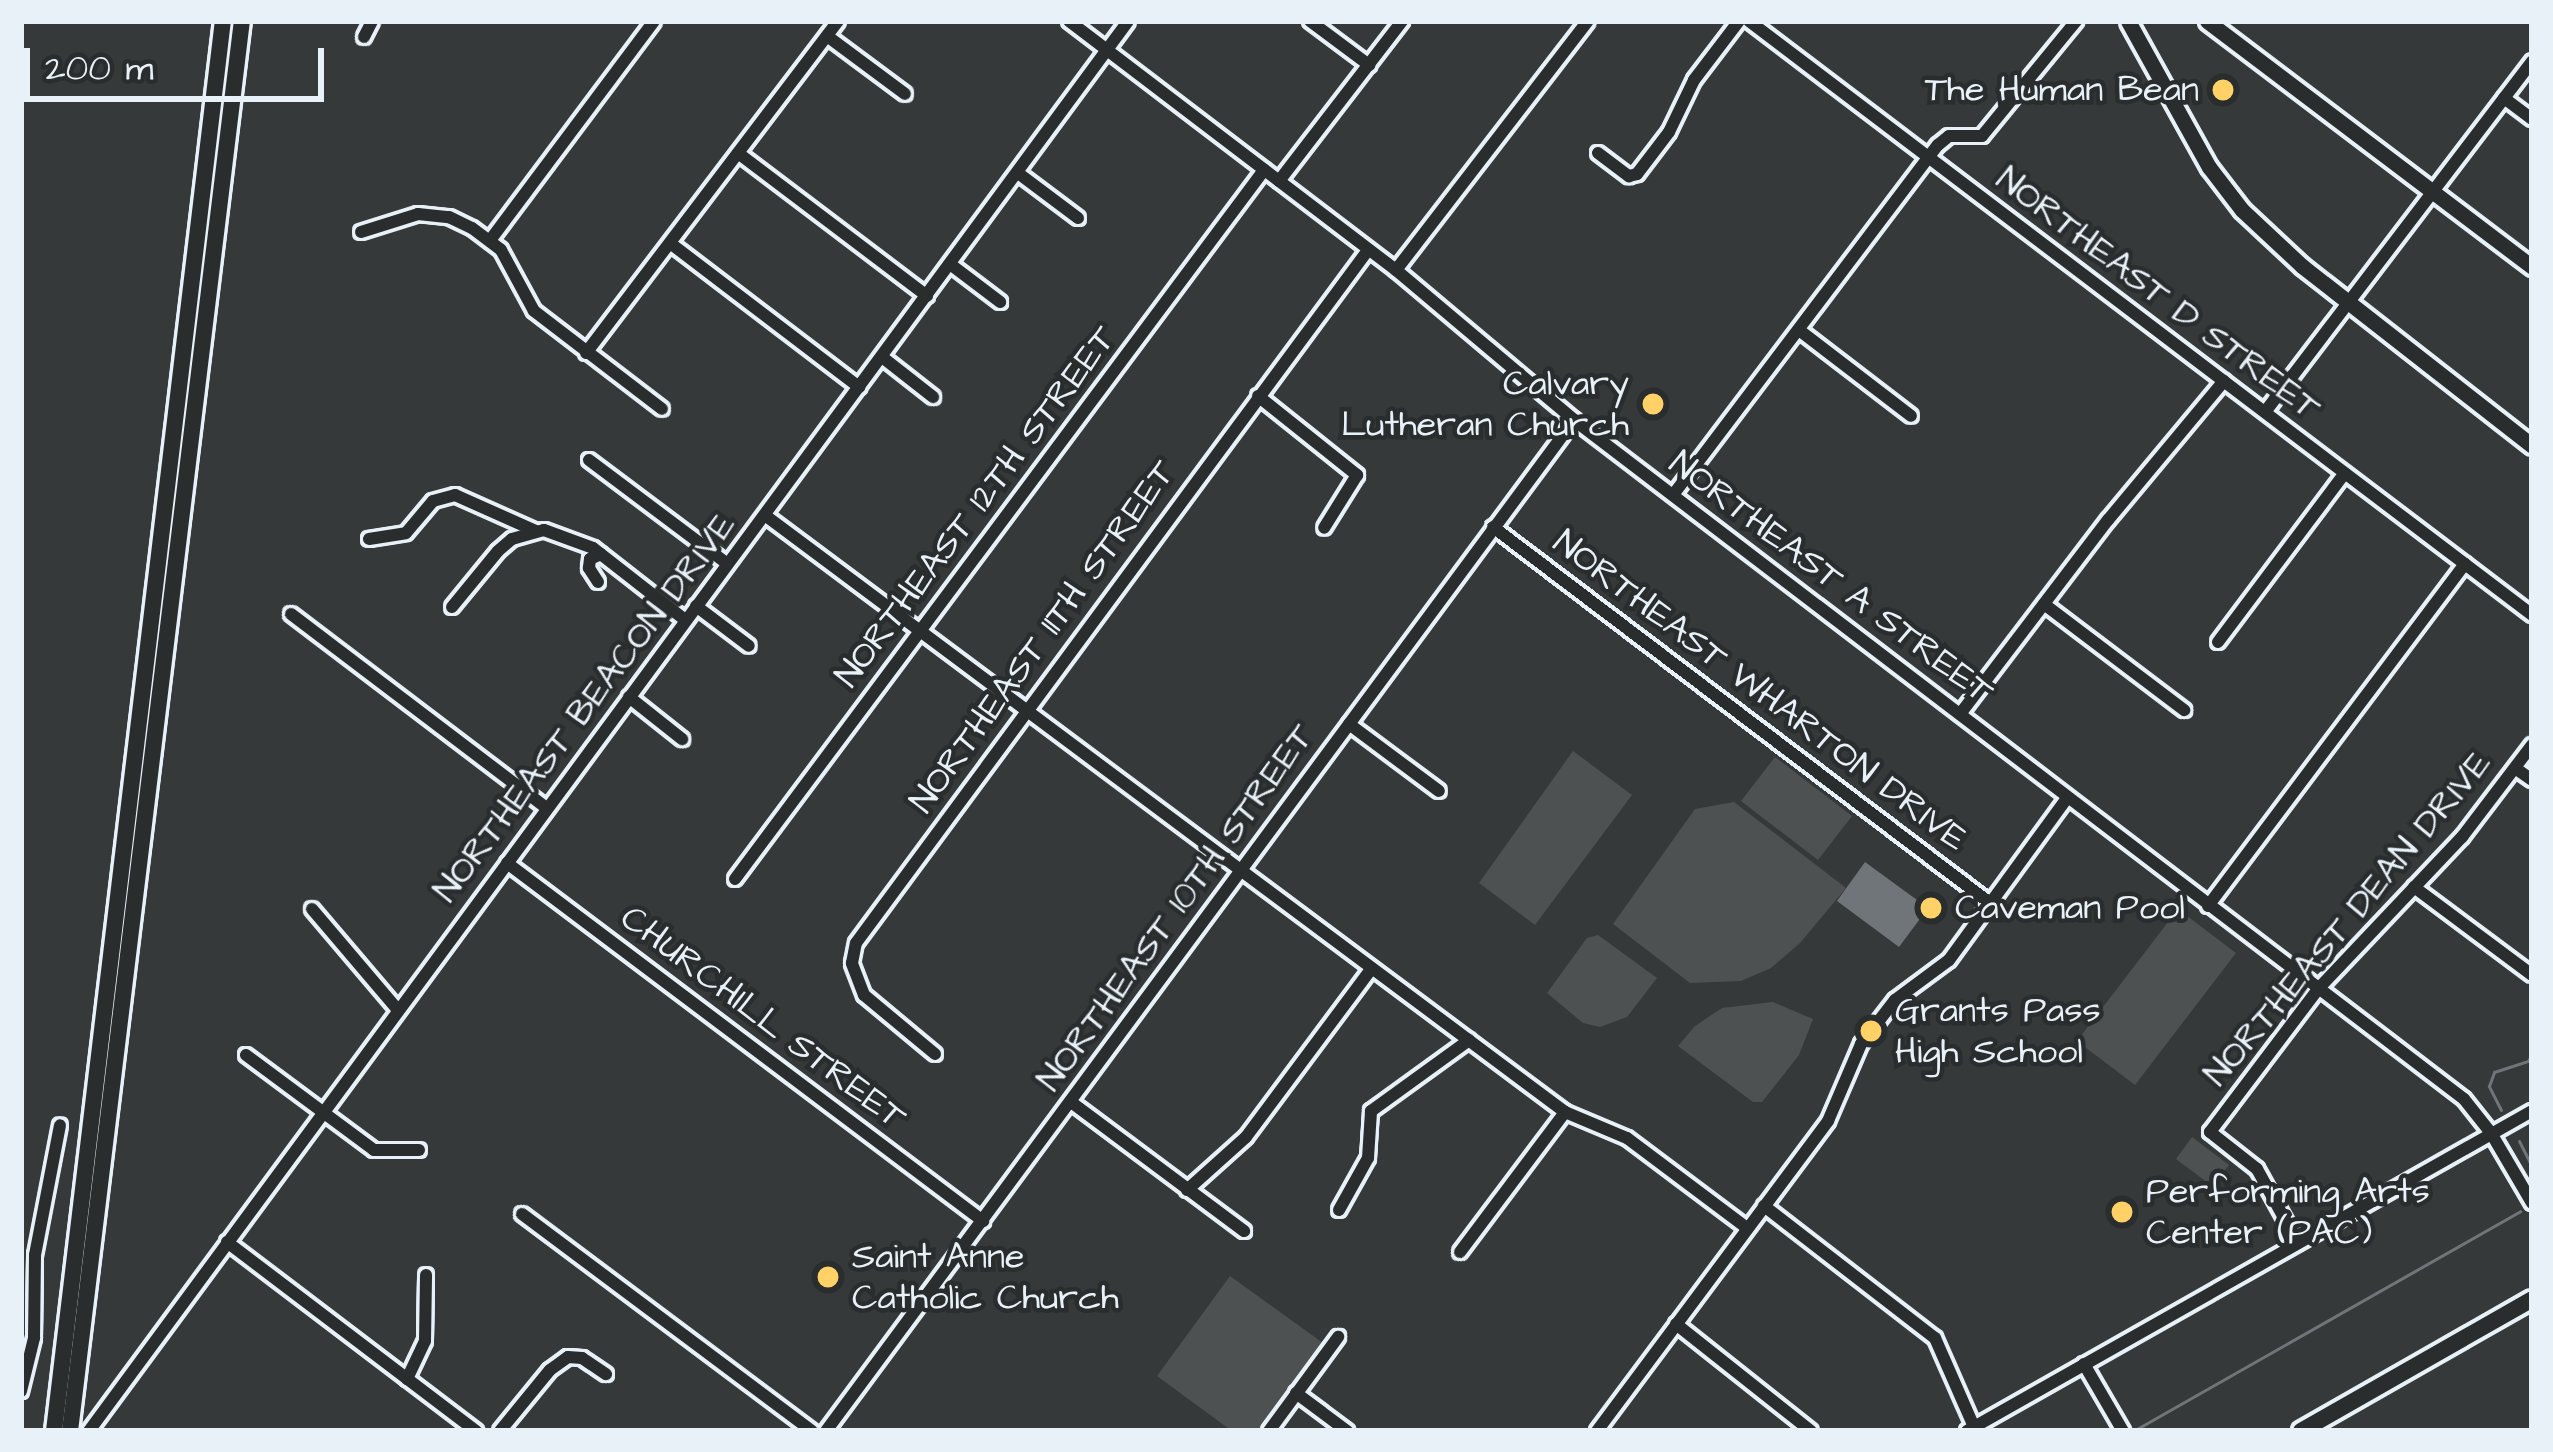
<!DOCTYPE html>
<style>
body{margin:0}
#map{position:relative;width:2553px;height:1452px;overflow:hidden;background:#35393a;font-family:"Architects Daughter",sans-serif}
div>[style]{position:absolute}
[style*='--x']{left:calc(var(--x)*1px);top:calc(var(--y)*1px);width:calc(var(--w)*1px);rotate:calc(var(--a)*1deg)}
.green>*{inset:0;background:#4d5152}
.water>*{inset:0;background:#707579}
.stream>*{height:3px;margin:-1.5px;padding:0 1.5px;transform-origin:1.5px;border-radius:1.5px;background:#707579}
.roads{filter:drop-shadow(3px 0 #e8f1f8) drop-shadow(-3px 0 #e8f1f8) drop-shadow(0 3px #e8f1f8) drop-shadow(0 -3px #e8f1f8)}
.minor>*{height:12px;margin:-6px;padding:0 6px;transform-origin:6px;border-radius:6px;background:#2a2d2e}
.major>*{height:15px;margin:-7.5px;padding:0 7.5px;transform-origin:7.5px;border-radius:7.5px;background:#2a2d2e}
.highway>*{height:16px;margin:-8px;padding:0 8px;transform-origin:8px;border-radius:8px;background:#2a2d2e}
.dots>*{width:33px;height:33px;translate:-50% -50%;box-sizing:border-box;border:6px solid #2a2d2e;border-radius:50%}
span{translate:-50% -50%;white-space:nowrap;text-align:center;line-height:1.15;-webkit-text-stroke:9px #2a2d2e;paint-order:stroke}
.poi-label{font-size:36px;color:#e8f1f8}
.right{translate:-100% -50%;text-align:right}
.left{translate:0 -50%;text-align:left}
.street-label{font-size:36px;color:#e8f1f8}
.frame{position:absolute;inset:0;border:24px solid #e8f1f8;pointer-events:none}
.scale{position:absolute;left:24px;top:48px;width:300px;height:54px;box-sizing:border-box;border:6px solid #e8f1f8;border-top:0;padding-left:15px;font-size:36px;line-height:42px;white-space:nowrap;color:#e8f1f8;-webkit-text-stroke:9px #2a2d2e;paint-order:stroke}
</style>
<div id="map">
<div class="green">
<div style="clip-path:polygon(1573px 751px,1632px 795px,1535px 925px,1479px 883px)"></div>
<div style="clip-path:polygon(1775px 757px,1852px 816px,1818px 860px,1741px 801px)"></div>
<div style="clip-path:polygon(1734px 802px,1846px 888px,1800px 943px,1771px 968px,1741px 981px,1690px 983px,1613px 924px,1695px 809px)"></div>
<div style="clip-path:polygon(2178px 909px,2236px 953px,2135px 1085px,2077px 1041px)"></div>
<div style="clip-path:polygon(1598px 935px,1657px 978px,1627px 1017px,1600px 1027px,1583px 1023px,1547px 993px,1587px 938px)"></div>
<div style="clip-path:polygon(1773px 1002px,1813px 1019px,1799px 1055px,1762px 1102px,1753px 1102px,1678px 1046px,1695px 1026px,1722px 1008px)"></div>
<div style="clip-path:polygon(2192px 1137px,2229px 1165px,2212px 1186px,2176px 1159px)"></div>
<div style="clip-path:polygon(1230px 1276px,1323px 1343px,1260px 1431px,1232px 1431px,1157px 1376px)"></div>
</div>
<div class="water">
<div style="clip-path:polygon(1865px 862px,1928px 908px,1899px 947px,1837px 901px)"></div>
</div>
<div class="stream">
<div style="--x:2501;--y:1110;--w:27;--a:-117"></div>
<div style="--x:2489;--y:1086;--w:15;--a:-70"></div>
<div style="--x:2494;--y:1072;--w:36;--a:-18"></div>
<div style="--x:2528;--y:1061;--w:8;--a:-60"></div>
<div style="--x:2519;--y:1141;--w:29;--a:63"></div>
<div style="--x:2135;--y:1430;--w:443;--a:-29.6"></div>
</div>
<div class="roads">
<div class="minor">
<div style="--x:1069;--y:21;--w:411;--a:37.3"></div>
<div style="--x:1396;--y:270;--w:233;--a:40.1"></div>
<div style="--x:1574;--y:420;--w:1119;--a:37.34"></div>
<div style="--x:2464;--y:1099;--w:43;--a:51.5"></div>
<div style="--x:2491;--y:1133;--w:81;--a:59.6"></div>
<div style="--x:1310;--y:21;--w:74;--a:36.7"></div>
<div style="--x:1749;--y:21;--w:983;--a:37.18"></div>
<div style="--x:827;--y:36;--w:97;--a:36.6"></div>
<div style="--x:364;--y:37;--w:18;--a:-63"></div>
<div style="--x:2504;--y:98;--w:35;--a:37"></div>
<div style="--x:738;--y:153;--w:237;--a:37.1"></div>
<div style="--x:1598;--y:153;--w:39;--a:37"></div>
<div style="--x:1629;--y:176;--w:8;--a:-14"></div>
<div style="--x:1637;--y:174;--w:53;--a:-52.7"></div>
<div style="--x:1669;--y:132;--w:58;--a:-64.3"></div>
<div style="--x:1694;--y:80;--w:74;--a:-52.7"></div>
<div style="--x:1018;--y:173;--w:75;--a:36.9"></div>
<div style="--x:1279;--y:181;--w:202;--a:-52.4"></div>
<div style="--x:361;--y:232;--w:60;--a:-17.5"></div>
<div style="--x:418;--y:214;--w:31;--a:6"></div>
<div style="--x:449;--y:217;--w:25;--a:26"></div>
<div style="--x:472;--y:228;--w:36;--a:37"></div>
<div style="--x:501;--y:250;--w:69;--a:61.6"></div>
<div style="--x:534;--y:311;--w:161;--a:37.4"></div>
<div style="--x:491;--y:239;--w:272;--a:-53.2"></div>
<div style="--x:670;--y:243;--w:238;--a:37.3"></div>
<div style="--x:950;--y:264;--w:63;--a:37.2"></div>
<div style="--x:1396;--y:270;--w:314;--a:-52.4"></div>
<div style="--x:1799;--y:330;--w:141;--a:37.5"></div>
<div style="--x:586;--y:353;--w:417;--a:-52.8"></div>
<div style="--x:882;--y:357;--w:65;--a:38.1"></div>
<div style="--x:1258;--y:396;--w:127;--a:38.6"></div>
<div style="--x:1357;--y:475;--w:62;--a:121.9"></div>
<div style="--x:2265;--y:412;--w:441;--a:-52.7"></div>
<div style="--x:589;--y:460;--w:170;--a:36.9"></div>
<div style="--x:1673;--y:495;--w:439;--a:-52.9"></div>
<div style="--x:1938;--y:145;--w:14;--a:-39"></div>
<div style="--x:1949;--y:136;--w:33;--a:0"></div>
<div style="--x:1982;--y:136;--w:149;--a:-50.7"></div>
<div style="--x:766;--y:516;--w:997;--a:36.72"></div>
<div style="--x:1565;--y:1112;--w:67;--a:22.8"></div>
<div style="--x:1627;--y:1138;--w:150;--a:36.9"></div>
<div style="--x:1493;--y:527;--w:623;--a:37.11"></div>
<div style="--x:369;--y:539;--w:37;--a:-9"></div>
<div style="--x:406;--y:533;--w:42;--a:-49.8"></div>
<div style="--x:433;--y:501;--w:23;--a:-15"></div>
<div style="--x:455;--y:495;--w:89;--a:24"></div>
<div style="--x:598;--y:582;--w:17;--a:-123"></div>
<div style="--x:589;--y:568;--w:9;--a:-84"></div>
<div style="--x:590;--y:559;--w:12;--a:-24"></div>
<div style="--x:2044;--y:604;--w:176;--a:37.1"></div>
<div style="--x:696;--y:606;--w:66;--a:37"></div>
<div style="--x:452;--y:607;--w:72;--a:-50.6"></div>
<div style="--x:498;--y:551;--w:18;--a:-41"></div>
<div style="--x:512;--y:539;--w:33;--a:-16"></div>
<div style="--x:544;--y:530;--w:52;--a:20.2"></div>
<div style="--x:593;--y:548;--w:117;--a:38"></div>
<div style="--x:291;--y:614;--w:321;--a:37.2"></div>
<div style="--x:2218;--y:642;--w:211;--a:-53.1"></div>
<div style="--x:629;--y:697;--w:68;--a:38.4"></div>
<div style="--x:1960;--y:714;--w:244;--a:-52.7"></div>
<div style="--x:2108;--y:520;--w:181;--a:-50.2"></div>
<div style="--x:1349;--y:724;--w:112;--a:36.7"></div>
<div style="--x:2515;--y:768;--w:21;--a:35"></div>
<div style="--x:507;--y:863;--w:596;--a:36.95"></div>
<div style="--x:735;--y:879;--w:885;--a:-53.27"></div>
<div style="--x:2414;--y:887;--w:147;--a:36.7"></div>
<div style="--x:2208;--y:906;--w:428;--a:-53.1"></div>
<div style="--x:312;--y:909;--w:131;--a:49.6"></div>
<div style="--x:935;--y:1054;--w:92;--a:-140.3"></div>
<div style="--x:864;--y:995;--w:34;--a:-111"></div>
<div style="--x:852;--y:963;--w:20;--a:-79"></div>
<div style="--x:856;--y:943;--w:862;--a:-53.54"></div>
<div style="--x:246;--y:1055;--w:159;--a:36.6"></div>
<div style="--x:374;--y:1150;--w:45;--a:0"></div>
<div style="--x:1071;--y:1102;--w:216;--a:36.7"></div>
<div style="--x:1187;--y:1190;--w:79;--a:-41.9"></div>
<div style="--x:1246;--y:1137;--w:209;--a:-53.3"></div>
<div style="--x:1764;--y:1206;--w:216;--a:37.7"></div>
<div style="--x:1935;--y:1338;--w:97;--a:66.3"></div>
<div style="--x:1339;--y:1210;--w:60;--a:-60.9"></div>
<div style="--x:1368;--y:1158;--w:47;--a:-86.3"></div>
<div style="--x:1371;--y:1111;--w:121;--a:-35.9"></div>
<div style="--x:522;--y:1214;--w:362;--a:36.8"></div>
<div style="--x:227;--y:1242;--w:313;--a:37.2"></div>
<div style="--x:2298;--y:1243;--w:85;--a:-119"></div>
<div style="--x:2257;--y:1169;--w:60;--a:-141.8"></div>
<div style="--x:2210;--y:1132;--w:181;--a:-52.9"></div>
<div style="--x:2319;--y:988;--w:208;--a:-46.6"></div>
<div style="--x:2462;--y:837;--w:116;--a:-52.7"></div>
<div style="--x:1460;--y:1252;--w:175;--a:-53.1"></div>
<div style="--x:1676;--y:1324;--w:172;--a:38.4"></div>
<div style="--x:2084;--y:1364;--w:78;--a:59.8"></div>
<div style="--x:407;--y:1379;--w:42;--a:-64.7"></div>
<div style="--x:425;--y:1341;--w:66;--a:-89.1"></div>
<div style="--x:21;--y:1391;--w:55;--a:-76.2"></div>
<div style="--x:34;--y:1338;--w:83;--a:-89.3"></div>
<div style="--x:35;--y:1255;--w:132;--a:-79.1"></div>
<div style="--x:1296;--y:1393;--w:64;--a:36.7"></div>
<div style="--x:89;--y:1431;--w:1751;--a:-53.61"></div>
<div style="--x:500;--y:1431;--w:79;--a:-50.7"></div>
<div style="--x:550;--y:1370;--w:22;--a:-36"></div>
<div style="--x:568;--y:1357;--w:14;--a:4"></div>
<div style="--x:582;--y:1358;--w:29;--a:34"></div>
<div style="--x:826;--y:1431;--w:1258;--a:-53.5"></div>
<div style="--x:1269;--y:1431;--w:117;--a:-53.7"></div>
<div style="--x:1597;--y:1431;--w:387;--a:-53.3"></div>
<div style="--x:1828;--y:1121;--w:84;--a:-66.8"></div>
<div style="--x:1861;--y:1044;--w:56;--a:-52.3"></div>
<div style="--x:1895;--y:1000;--w:67;--a:-36.5"></div>
<div style="--x:1949;--y:960;--w:200;--a:-53.9"></div>
<div style="--x:1967;--y:1431;--w:649;--a:-29.53"></div>
</div>
<div class="major">
<div style="--x:2128;--y:21;--w:167;--a:61"></div>
<div style="--x:2209;--y:167;--w:54;--a:52.5"></div>
<div style="--x:2242;--y:210;--w:82;--a:43"></div>
<div style="--x:2302;--y:266;--w:292;--a:38"></div>
<div style="--x:2207;--y:21;--w:408;--a:37.1"></div>
</div>
<div class="highway">
<div style="--x:54;--y:1431;--w:1420;--a:-83.17"></div>
<div style="--x:70;--y:1431;--w:1420;--a:-83.05"></div>
<div style="--x:2301;--y:1431;--w:266;--a:-29.7"></div>
</div>
</div>
<div class="dots">
<div style="left:2223px;top:90px;background:#ffd166"></div>
<div style="left:1653px;top:404px;background:#ffd166"></div>
<div style="left:1931px;top:908px;background:#ffd166"></div>
<div style="left:1871px;top:1031px;background:#ffd166"></div>
<div style="left:2122px;top:1212px;background:#ffd166"></div>
<div style="left:828px;top:1277px;background:#ffd166"></div>
</div>
<div class="poi-label">
<span class="right" style="left:2199px;top:90px">The Human Bean</span>
<span class="right" style="left:1629px;top:404px">Calvary<br>Lutheran Church</span>
<span class="left" style="left:1955px;top:908px">Caveman Pool</span>
<span class="left" style="left:1895px;top:1031px">Grants Pass<br>High School</span>
<span class="left" style="left:2146px;top:1212px">Performing Arts<br>Center (PAC)</span>
<span class="left" style="left:852px;top:1277px">Saint Anne<br>Catholic Church</span>
</div>
<div class="street-label">
<span style="left:2158px;top:294px;rotate:37deg">NORTHEAST D STREET</span>
<span style="left:976px;top:507px;rotate:-53deg">NORTHEAST 12TH STREET</span>
<span style="left:1831px;top:578px;rotate:37deg">NORTHEAST A STREET</span>
<span style="left:1043px;top:637px;rotate:-54deg">NORTHEAST 11TH STREET</span>
<span style="left:1760px;top:691px;rotate:37deg">NORTHEAST WHARTON DRIVE</span>
<span style="left:585px;top:708px;rotate:-53deg">NORTHEAST BEACON DRIVE</span>
<span style="left:1176px;top:908px;rotate:-54deg">NORTHEAST 10TH STREET</span>
<span style="left:2348px;top:919px;rotate:-50deg">NORTHEAST DEAN DRIVE</span>
<span style="left:763px;top:1018px;rotate:37deg">CHURCHILL STREET</span>
</div>
<div class="frame"></div>
<div class="scale">200 m</div>
</div>
